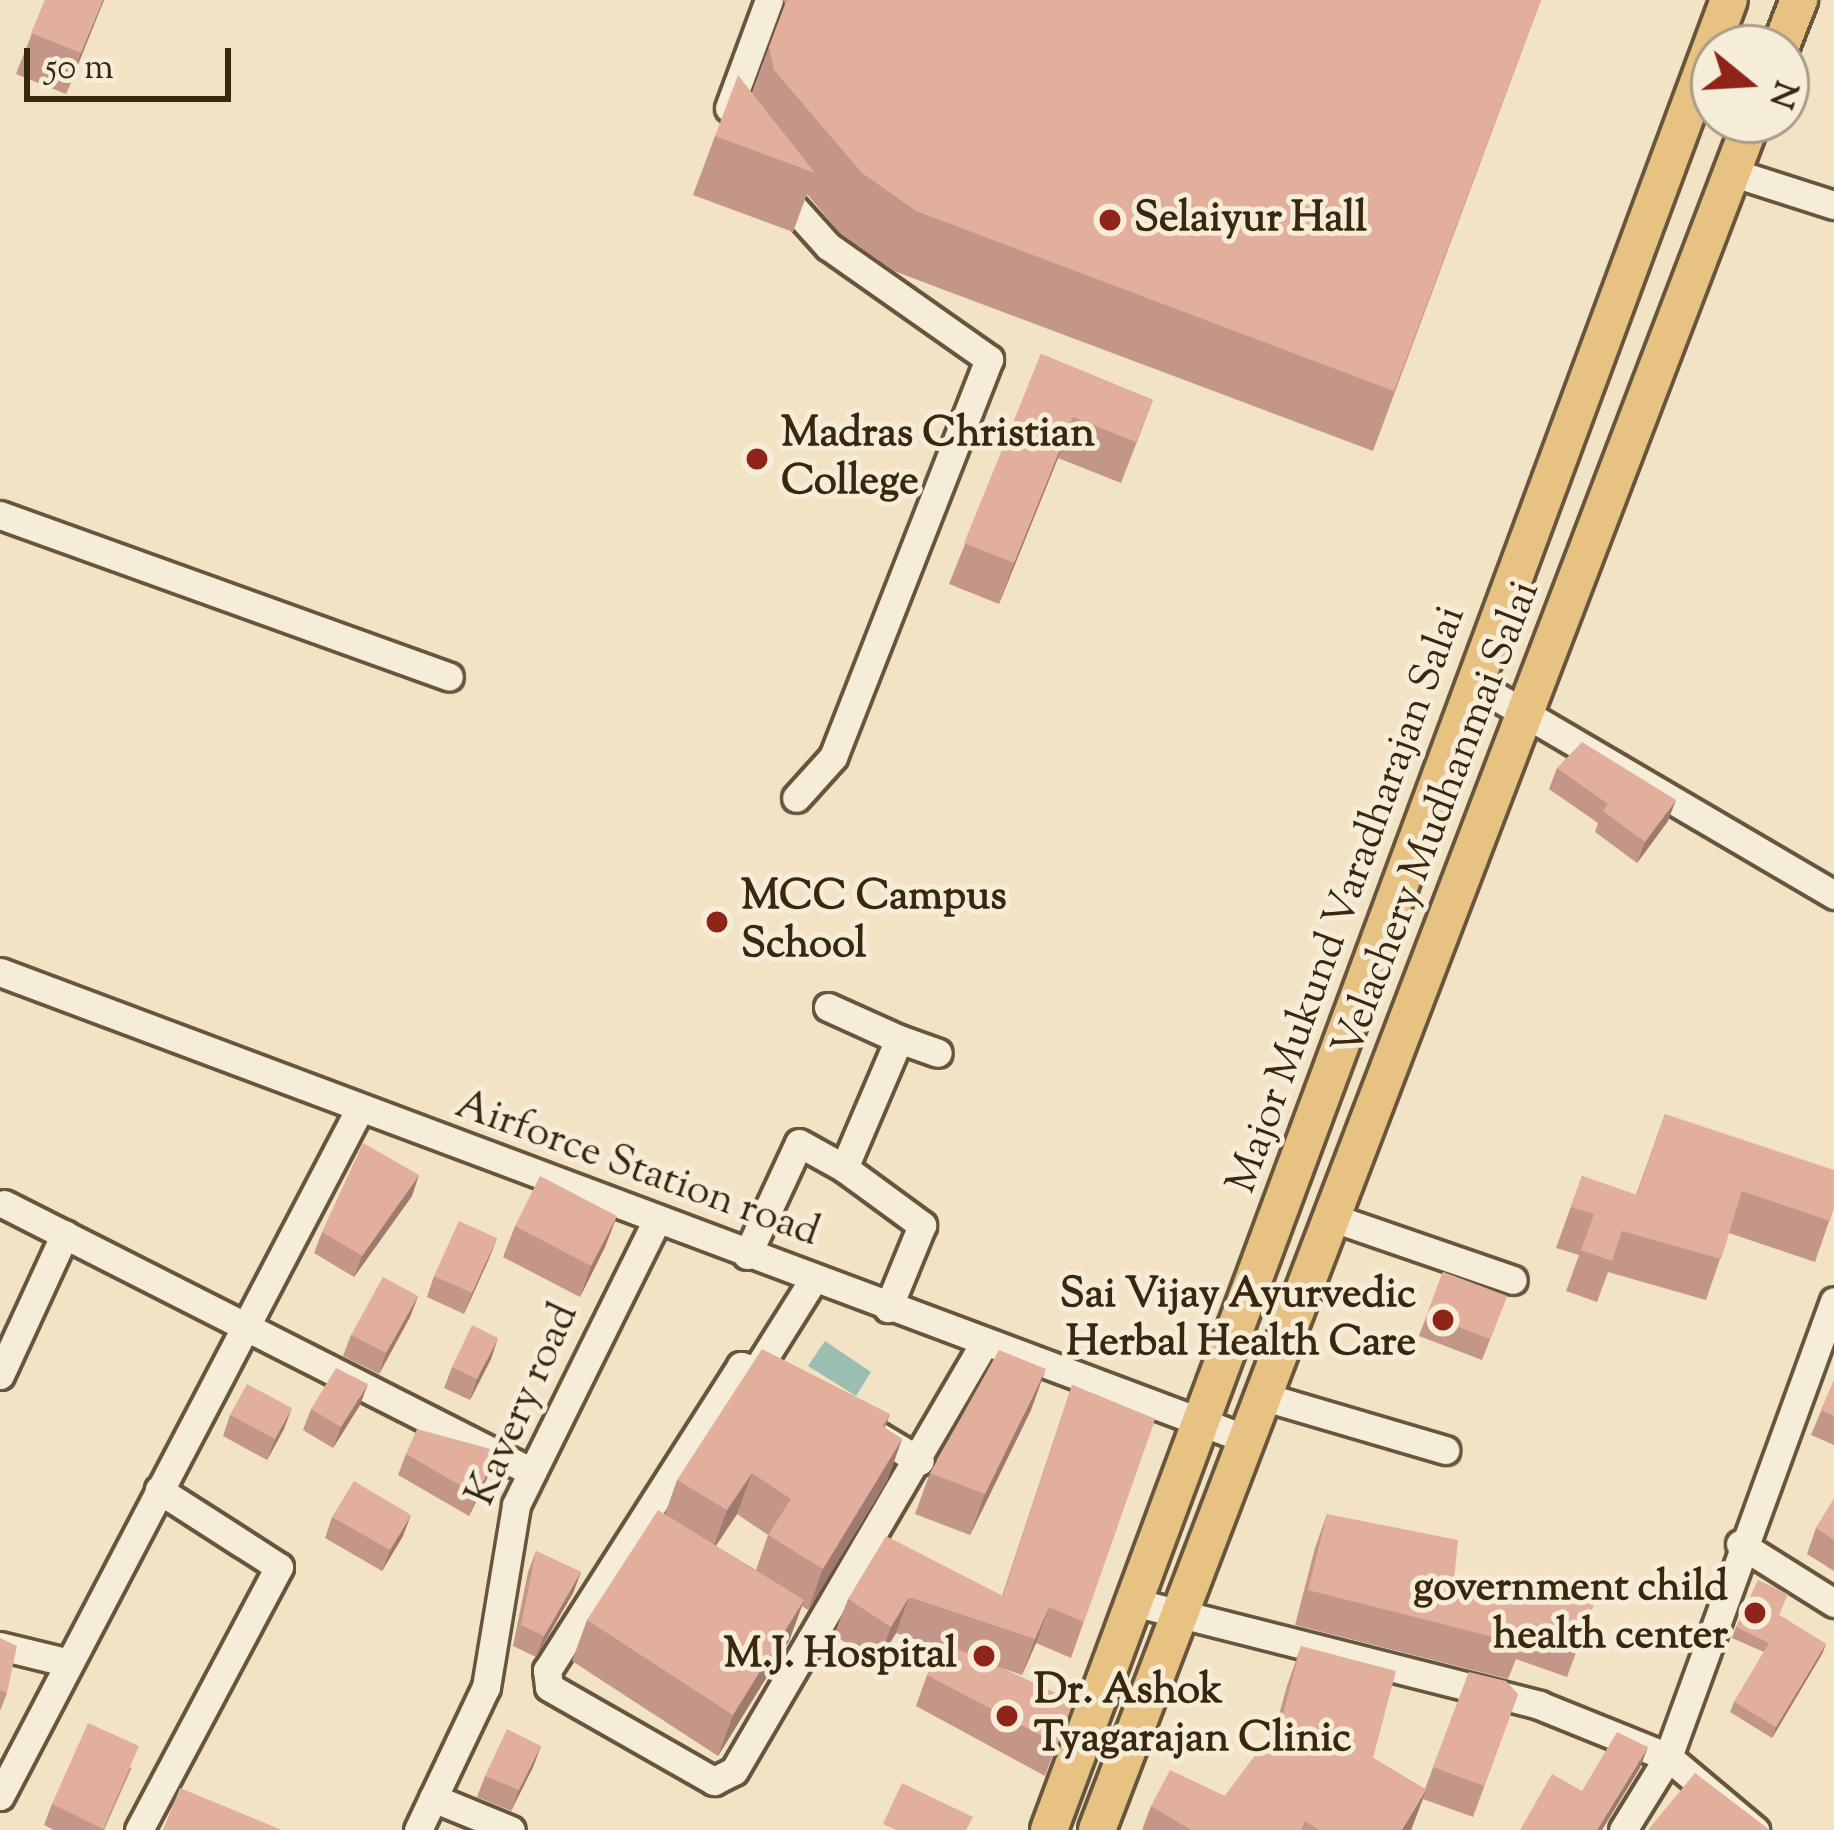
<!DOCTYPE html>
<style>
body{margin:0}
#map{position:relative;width:1834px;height:1830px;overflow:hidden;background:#f1e3c4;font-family:"Sorts Mill Goudy",serif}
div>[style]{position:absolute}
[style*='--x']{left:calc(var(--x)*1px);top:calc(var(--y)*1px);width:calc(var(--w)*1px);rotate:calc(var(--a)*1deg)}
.water>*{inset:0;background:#9bbeb3}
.roads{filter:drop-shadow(3px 0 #67563c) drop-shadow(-3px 0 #67563c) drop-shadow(0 3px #67563c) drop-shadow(0 -3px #67563c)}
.minor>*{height:27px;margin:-13.5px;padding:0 13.5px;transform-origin:13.5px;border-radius:13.5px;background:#f6edd9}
.major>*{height:36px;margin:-18px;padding:0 18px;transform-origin:18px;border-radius:18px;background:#e8c282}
.wall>*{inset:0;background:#c39687}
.shaded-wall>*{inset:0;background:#9f7a6e}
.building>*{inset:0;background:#e3af9d}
.dots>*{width:33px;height:33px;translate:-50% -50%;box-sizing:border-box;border:6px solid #f6edd9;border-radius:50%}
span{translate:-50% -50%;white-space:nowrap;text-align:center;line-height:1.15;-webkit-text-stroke:10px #f6edd9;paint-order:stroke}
.poi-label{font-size:42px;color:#39270e;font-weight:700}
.left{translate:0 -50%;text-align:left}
.right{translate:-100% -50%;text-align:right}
.street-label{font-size:42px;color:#39270e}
.north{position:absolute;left:1690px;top:24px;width:120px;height:120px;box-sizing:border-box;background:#f6edd9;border:3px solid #aa9e88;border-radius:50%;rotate:108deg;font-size:33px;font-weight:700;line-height:48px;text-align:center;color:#39270e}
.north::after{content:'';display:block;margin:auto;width:42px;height:54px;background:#8f2418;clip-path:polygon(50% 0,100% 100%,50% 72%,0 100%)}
.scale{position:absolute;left:24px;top:48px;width:207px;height:54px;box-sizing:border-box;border:6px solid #39270e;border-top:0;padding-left:15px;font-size:36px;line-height:42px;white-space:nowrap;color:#39270e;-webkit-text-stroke:9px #f6edd9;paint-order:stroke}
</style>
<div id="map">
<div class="water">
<div style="clip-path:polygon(825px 1341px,871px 1372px,856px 1396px,808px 1366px)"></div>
</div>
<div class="roads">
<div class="minor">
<div style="--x:729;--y:108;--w:115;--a:-69.7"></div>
<div style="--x:1731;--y:172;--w:108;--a:17.8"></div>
<div style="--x:774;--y:186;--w:81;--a:48"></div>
<div style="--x:828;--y:246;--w:197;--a:35.1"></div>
<div style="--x:989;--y:359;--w:427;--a:111.4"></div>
<div style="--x:833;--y:757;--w:55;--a:132.1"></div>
<div style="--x:0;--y:515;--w:477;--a:19.8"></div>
<div style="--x:1473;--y:683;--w:419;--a:30.4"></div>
<div style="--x:0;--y:972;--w:1334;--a:20.54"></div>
<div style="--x:828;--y:1007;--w:78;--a:24.3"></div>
<div style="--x:844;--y:1168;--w:97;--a:36.2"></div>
<div style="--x:922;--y:1225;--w:90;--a:112.3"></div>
<div style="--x:4;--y:1204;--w:592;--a:26.91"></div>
<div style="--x:1333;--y:1218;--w:190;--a:19"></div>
<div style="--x:747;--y:1255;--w:123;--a:-65.1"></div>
<div style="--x:799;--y:1143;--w:51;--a:29.1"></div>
<div style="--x:844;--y:1168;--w:140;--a:-66.9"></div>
<div style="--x:899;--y:1039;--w:41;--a:19.7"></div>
<div style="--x:759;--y:1366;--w:102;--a:-57.9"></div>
<div style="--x:0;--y:1375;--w:155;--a:-65.3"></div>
<div style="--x:780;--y:1378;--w:41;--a:-162.9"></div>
<div style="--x:741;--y:1366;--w:361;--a:122.5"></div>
<div style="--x:547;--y:1670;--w:17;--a:83"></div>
<div style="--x:549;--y:1687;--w:190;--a:29.7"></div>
<div style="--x:714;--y:1781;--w:22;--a:-27"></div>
<div style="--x:734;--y:1771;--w:496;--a:-59.7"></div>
<div style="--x:1265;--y:1397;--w:188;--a:16.4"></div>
<div style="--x:870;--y:1431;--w:58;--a:31"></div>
<div style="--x:1740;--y:1544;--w:111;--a:32.1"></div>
<div style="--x:1137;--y:1603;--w:415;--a:14.2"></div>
<div style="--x:1539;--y:1705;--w:139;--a:22"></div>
<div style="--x:1668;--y:1757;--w:114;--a:40"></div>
<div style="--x:0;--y:1646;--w:71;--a:13.8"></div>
<div style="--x:0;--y:1796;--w:772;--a:-62.37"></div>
<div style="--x:433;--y:1798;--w:84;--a:22.3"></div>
<div style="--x:139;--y:1830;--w:298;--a:-62"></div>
<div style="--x:279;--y:1567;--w:143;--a:-147.3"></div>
<div style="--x:418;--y:1830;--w:158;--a:-64.6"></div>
<div style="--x:486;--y:1687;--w:184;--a:-80.6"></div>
<div style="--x:516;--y:1505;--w:316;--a:-63.7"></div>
<div style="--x:1623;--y:1830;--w:86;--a:-58.3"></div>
<div style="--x:1668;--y:1757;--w:485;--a:-70"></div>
</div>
<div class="major">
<div style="--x:1780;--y:48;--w:52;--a:-68.4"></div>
<div style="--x:1049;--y:1830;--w:1952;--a:-69.62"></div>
<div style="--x:1097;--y:1830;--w:1831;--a:-69.04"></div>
</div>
</div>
<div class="wall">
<div style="clip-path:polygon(45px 0,104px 0,66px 94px,16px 74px)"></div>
<div style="clip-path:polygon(783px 0,1541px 0,1373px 451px,894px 271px,840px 233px,807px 194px,793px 232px,693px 195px,715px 136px,752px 92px,785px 4px)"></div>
<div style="clip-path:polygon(1041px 354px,1153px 400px,1121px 483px,1058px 458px,999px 604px,949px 584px)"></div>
<div style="clip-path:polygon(1557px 768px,1668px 821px,1637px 863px,1595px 832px,1598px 823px,1549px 789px)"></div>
<div style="clip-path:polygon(1665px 1114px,1834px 1207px,1815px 1262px,1729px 1233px,1706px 1300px,1608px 1272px,1597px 1302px,1566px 1291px,1579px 1255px,1556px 1248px,1582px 1176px,1636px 1195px)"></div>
<div style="clip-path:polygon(412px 1196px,354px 1277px,314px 1253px,322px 1232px)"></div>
<div style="clip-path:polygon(617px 1216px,605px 1247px,580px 1297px,503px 1257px,515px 1226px)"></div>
<div style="clip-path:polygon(497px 1238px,464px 1314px,427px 1297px,434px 1276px)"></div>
<div style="clip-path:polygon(1443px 1272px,1507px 1296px,1482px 1360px,1419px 1336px)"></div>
<div style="clip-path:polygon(418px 1296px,410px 1317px,379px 1374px,343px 1356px,351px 1335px)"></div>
<div style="clip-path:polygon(491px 1359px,470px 1400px,444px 1388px,452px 1367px)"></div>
<div style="clip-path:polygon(1834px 1380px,1834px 1445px,1811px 1435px)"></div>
<div style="clip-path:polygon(1072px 1385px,1155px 1419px,1071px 1658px,1036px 1643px,1022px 1675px,999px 1667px,1073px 1701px,1045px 1776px,916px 1706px,927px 1675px,942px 1648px,896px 1633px,878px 1663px,834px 1635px,848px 1599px,1002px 1596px)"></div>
<div style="clip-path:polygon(360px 1405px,333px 1448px,303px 1430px,311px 1409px)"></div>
<div style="clip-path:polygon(1031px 1410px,970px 1535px,915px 1514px,930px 1473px)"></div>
<div style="clip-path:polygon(evenodd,890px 1414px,885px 1428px,902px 1439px,887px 1481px,808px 1610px,802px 1606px,789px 1641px,718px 1756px,572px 1661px,587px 1620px,665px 1514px,677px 1480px,890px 1414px,737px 1514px,768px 1535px,756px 1570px,716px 1546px,737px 1514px)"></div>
<div style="clip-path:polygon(230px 1415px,284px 1429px,267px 1460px,223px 1436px)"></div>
<div style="clip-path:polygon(498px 1451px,490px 1472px,469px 1516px,398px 1475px,406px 1454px)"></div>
<div style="clip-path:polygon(1834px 1499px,1834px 1571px,1807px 1554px,1816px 1528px)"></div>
<div style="clip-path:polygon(1327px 1514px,1454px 1580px,1505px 1598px,1554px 1599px,1599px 1590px,1567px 1677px,1516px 1659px,1508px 1679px,1295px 1625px,1315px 1548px)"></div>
<div style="clip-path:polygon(332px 1517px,403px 1536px,382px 1571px,325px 1538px)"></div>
<div style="clip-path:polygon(536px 1551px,581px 1572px,573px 1593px,536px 1657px,513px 1646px,528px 1572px)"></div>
<div style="clip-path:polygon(1779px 1615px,1826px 1644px,1822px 1654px,1772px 1738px,1730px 1712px,1734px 1702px,1764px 1652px,1732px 1638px,1736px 1627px)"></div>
<div style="clip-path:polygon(0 1638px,7px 1693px,0 1711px)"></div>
<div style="clip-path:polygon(1301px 1646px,1373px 1758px,1425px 1789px,1469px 1672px,1518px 1694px,1473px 1817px,1423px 1799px,1411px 1830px,1142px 1830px,1151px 1806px,1225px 1796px,1275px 1729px,1287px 1686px)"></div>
<div style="clip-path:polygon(541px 1746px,533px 1767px,511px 1811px,477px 1797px,485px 1776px)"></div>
<div style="clip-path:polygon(132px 1767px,104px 1830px,54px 1830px,44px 1825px,52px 1804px)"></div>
</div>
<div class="shaded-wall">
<div style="clip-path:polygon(103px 0,104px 0,66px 94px,81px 53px)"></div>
<div style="clip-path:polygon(1073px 417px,1058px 458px,999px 604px,1014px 563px)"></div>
<div style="clip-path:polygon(1676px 800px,1668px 821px,1637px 863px,1645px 842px)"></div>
<div style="clip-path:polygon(419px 1175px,412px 1196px,354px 1277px,362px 1256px)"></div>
<div style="clip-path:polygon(617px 1216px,605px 1247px,580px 1297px,591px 1266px)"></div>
<div style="clip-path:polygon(497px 1238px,489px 1259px,464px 1314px,472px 1293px)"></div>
<div style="clip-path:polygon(418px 1296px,410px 1317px,379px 1374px,386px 1353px)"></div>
<div style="clip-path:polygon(498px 1338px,491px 1359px,470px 1400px,477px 1379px)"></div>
<div style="clip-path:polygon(1046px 1369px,1031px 1410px,970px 1535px,985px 1494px)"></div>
<div style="clip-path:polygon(368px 1384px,360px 1405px,333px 1448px,341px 1427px)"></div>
<div style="clip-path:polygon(292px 1408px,284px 1429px,267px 1460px,275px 1439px)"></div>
<div style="clip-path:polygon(902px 1439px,887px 1481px,808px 1610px,823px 1569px)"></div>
<div style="clip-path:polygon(498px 1451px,490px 1472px,469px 1516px,477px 1495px)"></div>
<div style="clip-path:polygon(752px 1473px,737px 1514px,712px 1551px,727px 1510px)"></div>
<div style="clip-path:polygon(411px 1515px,403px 1536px,382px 1571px,390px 1550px)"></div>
<div style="clip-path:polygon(581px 1572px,573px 1593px,536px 1657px,544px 1636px)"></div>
<div style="clip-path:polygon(909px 1597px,896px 1633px,878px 1663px,891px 1627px)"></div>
<div style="clip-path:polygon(804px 1600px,789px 1641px,718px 1756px,733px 1715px)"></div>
<div style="clip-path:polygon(1049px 1607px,1036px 1643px,1022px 1675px,1035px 1639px)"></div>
<div style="clip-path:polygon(1826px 1644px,1822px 1654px,1772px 1738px,1776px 1727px)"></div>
<div style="clip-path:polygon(541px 1746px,533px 1767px,511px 1811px,519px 1790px)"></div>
<div style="clip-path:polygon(1648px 1747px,1640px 1768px,1602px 1830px,1597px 1830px)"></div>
<div style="clip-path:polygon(1426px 1790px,1411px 1830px,1402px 1830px)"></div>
</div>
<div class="building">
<div style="clip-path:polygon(45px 0,103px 0,81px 53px,31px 33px)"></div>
<div style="clip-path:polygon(787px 0,1541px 0,1394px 391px,916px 211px,862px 173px,774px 70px,769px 47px)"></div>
<div style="clip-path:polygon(738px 75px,815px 173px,715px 136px)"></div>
<div style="clip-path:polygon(1041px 354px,1153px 400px,1136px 442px,1073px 417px,1014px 563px,964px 543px)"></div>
<div style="clip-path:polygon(1582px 742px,1676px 800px,1645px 842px,1603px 811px,1608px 804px,1557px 768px)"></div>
<div style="clip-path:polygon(1665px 1114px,1834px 1170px,1834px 1207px,1830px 1221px,1742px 1191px,1721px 1259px,1622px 1231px,1612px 1261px,1581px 1250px,1594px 1214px,1571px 1207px,1582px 1176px,1637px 1195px)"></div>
<div style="clip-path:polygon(363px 1143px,419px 1175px,362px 1256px,322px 1232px)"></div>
<div style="clip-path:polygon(540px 1176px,617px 1216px,591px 1266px,515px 1226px)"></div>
<div style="clip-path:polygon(459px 1221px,497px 1238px,472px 1293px,434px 1276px)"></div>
<div style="clip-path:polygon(1443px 1272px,1507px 1296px,1490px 1339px,1427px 1315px)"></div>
<div style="clip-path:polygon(383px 1277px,418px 1296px,386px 1353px,351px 1335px)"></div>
<div style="clip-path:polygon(472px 1325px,498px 1338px,477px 1379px,452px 1367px)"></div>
<div style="clip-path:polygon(762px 1349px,890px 1414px,882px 1426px,902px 1439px,823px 1569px,768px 1535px,791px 1499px,752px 1473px,727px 1510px,677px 1480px)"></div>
<div style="clip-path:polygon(999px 1350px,1046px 1369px,985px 1494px,930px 1473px)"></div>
<div style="clip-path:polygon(336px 1368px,368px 1384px,341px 1427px,311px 1409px)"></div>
<div style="clip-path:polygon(1834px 1380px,1834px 1416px,1821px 1410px)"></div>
<div style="clip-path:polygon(247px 1384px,292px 1408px,275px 1439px,230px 1415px)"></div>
<div style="clip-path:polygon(1072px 1385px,1155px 1419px,1084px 1622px,1049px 1607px,1035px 1639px,909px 1597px,891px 1627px,848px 1599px,886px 1536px,1003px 1596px)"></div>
<div style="clip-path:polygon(417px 1429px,498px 1451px,477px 1495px,406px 1454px)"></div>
<div style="clip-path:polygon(354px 1481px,411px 1515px,390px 1550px,332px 1517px)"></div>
<div style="clip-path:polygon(1834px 1499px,1834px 1540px,1816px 1528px)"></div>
<div style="clip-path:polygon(658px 1510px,804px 1600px,733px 1715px,587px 1620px)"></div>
<div style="clip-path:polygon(1327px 1514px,1458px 1540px,1454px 1580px,1505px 1598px,1511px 1582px,1554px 1600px,1562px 1577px,1599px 1590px,1580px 1643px,1528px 1625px,1521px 1644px,1308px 1590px)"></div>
<div style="clip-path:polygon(536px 1551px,581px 1572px,544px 1636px,521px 1625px)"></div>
<div style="clip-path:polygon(1758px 1580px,1788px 1594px,1779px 1615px,1826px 1644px,1776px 1727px,1734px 1702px,1769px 1643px,1736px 1627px)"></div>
<div style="clip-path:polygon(0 1638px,17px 1646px,7px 1693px,0 1690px)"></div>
<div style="clip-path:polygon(945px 1643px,1073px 1701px,1057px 1744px,927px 1675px)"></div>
<div style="clip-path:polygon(1301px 1646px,1396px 1671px,1373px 1758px,1426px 1790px,1402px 1830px,1319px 1830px,1305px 1821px,1301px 1830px,1191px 1830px,1151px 1806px,1170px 1770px,1225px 1796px,1281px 1721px)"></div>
<div style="clip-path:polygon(1469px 1672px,1506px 1681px,1518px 1694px,1484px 1786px,1433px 1767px)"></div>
<div style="clip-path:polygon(88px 1723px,139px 1746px,103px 1829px,52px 1804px)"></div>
<div style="clip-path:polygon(507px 1729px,541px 1746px,519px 1790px,485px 1776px)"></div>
<div style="clip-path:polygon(1617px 1732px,1648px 1747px,1597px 1830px,1520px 1830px,1552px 1774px,1582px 1791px)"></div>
<div style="clip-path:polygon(1695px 1773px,1770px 1830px,1648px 1830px)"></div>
<div style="clip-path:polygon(902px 1783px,973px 1817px,966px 1830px,896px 1830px,883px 1824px)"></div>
<div style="clip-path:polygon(180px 1788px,282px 1830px,163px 1830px)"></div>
</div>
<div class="dots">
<div style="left:1110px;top:220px;background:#8f2418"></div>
<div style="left:757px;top:459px;background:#8f2418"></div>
<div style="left:717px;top:922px;background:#8f2418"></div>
<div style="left:1443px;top:1320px;background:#8f2418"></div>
<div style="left:1755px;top:1613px;background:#8f2418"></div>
<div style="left:984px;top:1656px;background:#8f2418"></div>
<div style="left:1007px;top:1716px;background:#8f2418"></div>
</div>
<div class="poi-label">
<span class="left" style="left:1134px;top:220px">Selaiyur Hall</span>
<span class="left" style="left:781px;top:459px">Madras Christian<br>College</span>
<span class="left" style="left:741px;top:922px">MCC Campus<br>School</span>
<span class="right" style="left:1416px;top:1320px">Sai Vijay Ayurvedic<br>Herbal Health Care</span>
<span class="right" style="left:1728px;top:1613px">government child<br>health center</span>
<span class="right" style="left:957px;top:1656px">M.J. Hospital</span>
<span class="left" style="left:1034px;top:1716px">Dr. Ashok<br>Tyagarajan Clinic</span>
</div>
<div class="street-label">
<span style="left:1438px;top:819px;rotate:-69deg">Velachery Mudhanmai Salai</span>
<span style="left:1348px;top:900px;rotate:-70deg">Major Mukund Varadharajan Salai</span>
<span style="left:637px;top:1170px;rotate:20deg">Airforce Station road</span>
<span style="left:524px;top:1405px;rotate:-66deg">Kavery road</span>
</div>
<div class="north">N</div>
<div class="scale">50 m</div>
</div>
